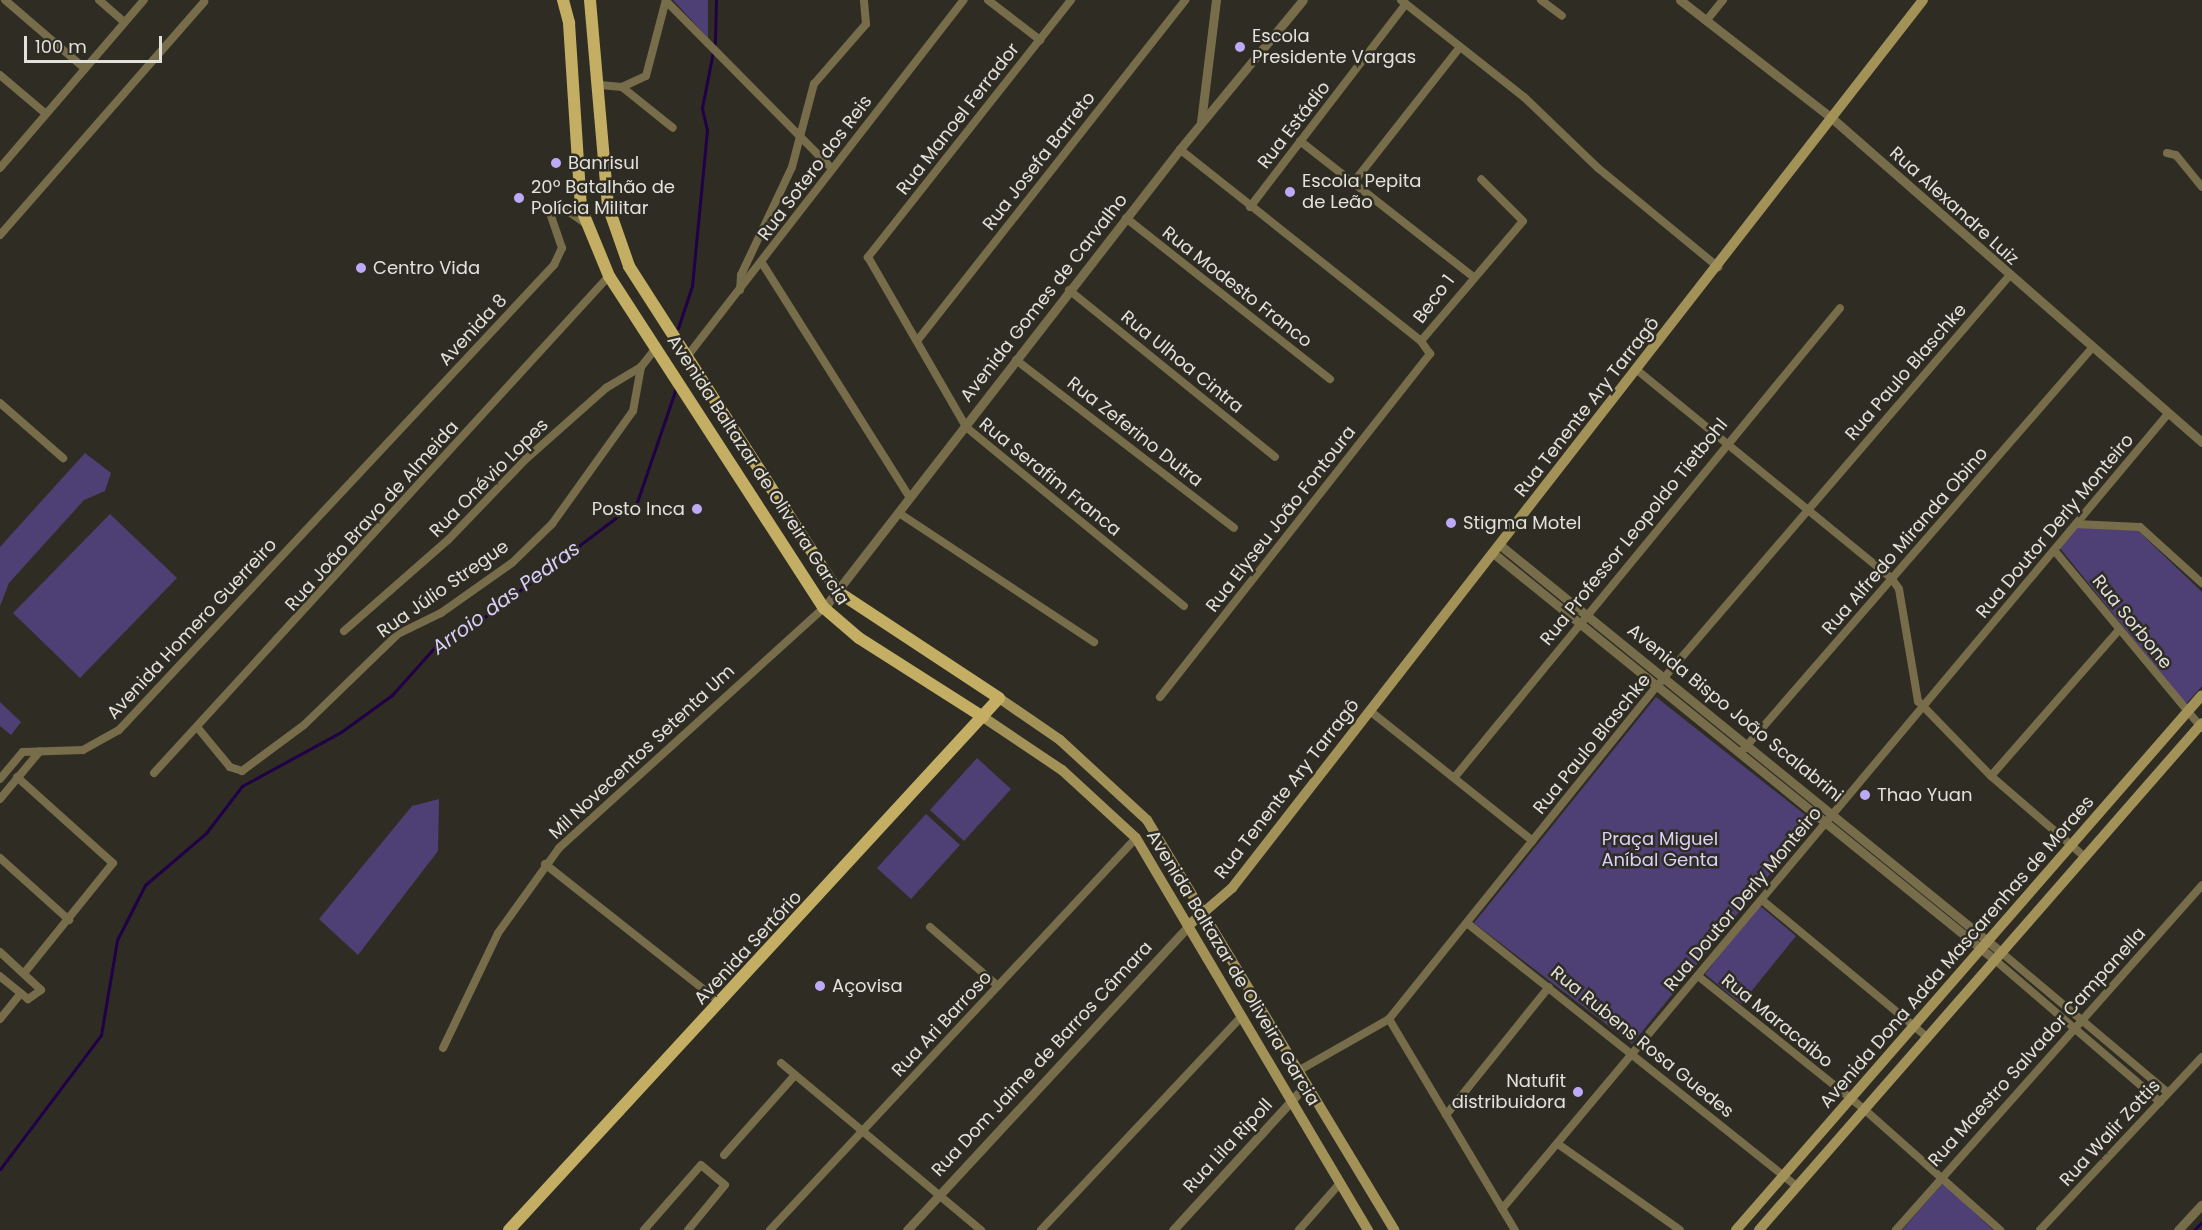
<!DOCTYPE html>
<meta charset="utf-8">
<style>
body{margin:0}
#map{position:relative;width:2202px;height:1230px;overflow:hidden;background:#2e2c23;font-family:Poppins,sans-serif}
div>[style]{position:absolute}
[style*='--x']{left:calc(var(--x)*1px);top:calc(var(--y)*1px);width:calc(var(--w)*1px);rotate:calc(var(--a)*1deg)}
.green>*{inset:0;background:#4e4074}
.stream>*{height:3px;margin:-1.5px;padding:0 1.5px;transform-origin:1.5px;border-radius:1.5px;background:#200047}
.minor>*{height:8px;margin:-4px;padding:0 4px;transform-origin:4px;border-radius:4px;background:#776d4a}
.tertiary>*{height:9px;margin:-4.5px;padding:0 4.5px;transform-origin:4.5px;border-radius:4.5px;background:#776d4a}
.secondary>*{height:10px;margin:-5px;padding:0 5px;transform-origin:5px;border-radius:5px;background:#a29258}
.primary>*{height:12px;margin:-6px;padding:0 6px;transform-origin:6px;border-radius:6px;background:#c3ae63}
.dots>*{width:16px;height:16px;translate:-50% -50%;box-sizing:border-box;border:3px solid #2e2c23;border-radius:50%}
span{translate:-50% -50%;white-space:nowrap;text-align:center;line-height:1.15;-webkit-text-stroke:5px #2e2c23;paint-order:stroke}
.poi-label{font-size:18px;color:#e3e1dc}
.left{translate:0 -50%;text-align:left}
.right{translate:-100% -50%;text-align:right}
.street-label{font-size:18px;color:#e3e1dc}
.park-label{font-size:18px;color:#dad1fb}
.water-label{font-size:20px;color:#d8cff9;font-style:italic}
.scale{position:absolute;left:24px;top:36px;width:138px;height:27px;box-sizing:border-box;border:3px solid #e3e1dc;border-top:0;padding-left:8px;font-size:18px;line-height:21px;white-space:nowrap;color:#e3e1dc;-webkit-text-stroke:4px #2e2c23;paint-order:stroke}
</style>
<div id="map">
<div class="green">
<div style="clip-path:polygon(673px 0,708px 0,708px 38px)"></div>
<div style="clip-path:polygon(85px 453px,111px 473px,105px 491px,84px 500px,9px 583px,0 606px,0 547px)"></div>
<div style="clip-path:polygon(110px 514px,177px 578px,80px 678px,13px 613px)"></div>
<div style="clip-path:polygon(2133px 526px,2202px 592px,2202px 686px,2186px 704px,2059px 547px,2076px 527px)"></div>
<div style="clip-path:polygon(1656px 697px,1813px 821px,1632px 1044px,1474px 923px)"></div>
<div style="clip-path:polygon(0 702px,21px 722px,11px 735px,0 726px)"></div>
<div style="clip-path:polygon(977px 758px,1011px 789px,964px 841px,930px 810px)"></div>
<div style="clip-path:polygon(439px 799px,438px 851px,358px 955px,319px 919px,412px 806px)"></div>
<div style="clip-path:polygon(926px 814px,960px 845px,911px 899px,877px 868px)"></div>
<div style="clip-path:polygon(1759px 905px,1796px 936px,1741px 1004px,1705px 974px)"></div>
<div style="clip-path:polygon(1943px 1183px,1993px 1230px,1902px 1230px)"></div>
</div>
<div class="stream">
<div style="--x:678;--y:328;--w:44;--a:-71.6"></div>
<div style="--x:692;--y:286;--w:157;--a:-84.5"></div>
<div style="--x:707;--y:130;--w:23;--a:-103"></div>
<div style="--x:702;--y:108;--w:68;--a:-79"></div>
<div style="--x:715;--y:41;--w:41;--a:-88.6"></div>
<div style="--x:0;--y:1169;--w:168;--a:-53"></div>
<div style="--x:101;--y:1035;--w:96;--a:-80.4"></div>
<div style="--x:117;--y:940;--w:62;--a:-63"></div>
<div style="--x:145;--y:885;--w:80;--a:-40.4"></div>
<div style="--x:206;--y:833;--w:59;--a:-52.5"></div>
<div style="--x:242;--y:786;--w:113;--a:-28.6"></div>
<div style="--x:341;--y:732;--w:63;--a:-36"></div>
<div style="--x:392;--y:695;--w:63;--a:-48.2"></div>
<div style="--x:434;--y:648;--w:61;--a:-31.6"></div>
<div style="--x:486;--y:616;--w:189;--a:-37.1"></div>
<div style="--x:637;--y:502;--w:120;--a:-71.1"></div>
<div style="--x:2194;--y:1230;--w:11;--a:-45"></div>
</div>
<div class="minor">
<div style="--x:5;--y:0;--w:104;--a:40.7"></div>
<div style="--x:99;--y:0;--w:33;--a:41"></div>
<div style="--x:988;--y:0;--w:66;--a:37.6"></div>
<div style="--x:1071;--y:0;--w:328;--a:128.3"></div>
<div style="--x:868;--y:257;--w:196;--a:60"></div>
<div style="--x:966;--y:427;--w:282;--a:39.4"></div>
<div style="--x:1401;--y:0;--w:157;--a:38.3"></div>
<div style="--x:1524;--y:97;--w:103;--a:43.8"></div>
<div style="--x:1598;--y:168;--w:156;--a:39.5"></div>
<div style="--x:1541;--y:0;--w:26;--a:37"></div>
<div style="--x:666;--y:1;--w:235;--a:45.3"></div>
<div style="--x:1706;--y:21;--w:27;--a:-51"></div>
<div style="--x:0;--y:75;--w:60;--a:40.3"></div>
<div style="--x:600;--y:85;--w:22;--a:5"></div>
<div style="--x:622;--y:87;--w:26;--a:-25"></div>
<div style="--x:646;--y:76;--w:79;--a:-75.3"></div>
<div style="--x:622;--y:87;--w:65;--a:38.8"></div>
<div style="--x:1300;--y:141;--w:217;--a:38.1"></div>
<div style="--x:2167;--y:153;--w:9;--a:13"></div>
<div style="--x:2176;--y:155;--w:41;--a:50.9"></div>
<div style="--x:0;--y:168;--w:221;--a:-49.4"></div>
<div style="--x:1353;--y:183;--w:173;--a:-51.8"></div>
<div style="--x:1250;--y:207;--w:256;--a:-52.5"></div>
<div style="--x:1126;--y:218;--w:260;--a:38.3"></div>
<div style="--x:0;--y:235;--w:310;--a:-48.8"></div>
<div style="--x:762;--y:263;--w:278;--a:57.8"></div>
<div style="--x:740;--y:290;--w:15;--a:-86"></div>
<div style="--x:741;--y:275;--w:119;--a:-64.7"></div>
<div style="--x:792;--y:167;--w:86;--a:-75.2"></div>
<div style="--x:814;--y:84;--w:79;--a:-49.1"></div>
<div style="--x:866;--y:24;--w:24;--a:-95"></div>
<div style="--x:1069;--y:290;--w:265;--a:39"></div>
<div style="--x:917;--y:341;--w:434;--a:-51.8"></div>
<div style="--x:1421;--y:341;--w:157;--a:-49.6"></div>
<div style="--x:1523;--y:221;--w:59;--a:-135"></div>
<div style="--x:689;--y:354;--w:448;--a:-52.2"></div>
<div style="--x:1016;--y:360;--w:275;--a:37.6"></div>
<div style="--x:1637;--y:370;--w:330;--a:39.3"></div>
<div style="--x:1892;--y:579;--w:12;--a:55"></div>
<div style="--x:1899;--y:589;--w:114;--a:80.4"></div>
<div style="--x:1918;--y:701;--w:105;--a:45.8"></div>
<div style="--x:1991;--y:776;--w:124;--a:40.8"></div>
<div style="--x:0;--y:403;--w:84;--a:41.1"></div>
<div style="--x:899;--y:513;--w:234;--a:33.5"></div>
<div style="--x:2076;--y:524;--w:64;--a:2.7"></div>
<div style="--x:2140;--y:527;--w:84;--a:42.1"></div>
<div style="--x:2054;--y:550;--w:231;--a:50.3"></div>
<div style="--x:344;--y:631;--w:138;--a:-41.2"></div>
<div style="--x:448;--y:540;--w:112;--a:-46.1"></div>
<div style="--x:526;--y:459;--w:107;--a:-41.6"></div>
<div style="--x:606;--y:388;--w:41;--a:-31"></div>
<div style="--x:641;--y:367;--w:24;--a:-52"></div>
<div style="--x:1160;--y:697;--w:437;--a:-51.8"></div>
<div style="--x:1430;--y:354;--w:16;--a:-125"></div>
<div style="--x:1421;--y:341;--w:308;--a:-141.5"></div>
<div style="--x:1370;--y:711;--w:208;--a:38.6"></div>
<div style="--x:197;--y:727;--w:52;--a:50.5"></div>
<div style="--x:230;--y:767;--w:13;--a:18"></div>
<div style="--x:242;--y:771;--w:77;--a:-36.6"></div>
<div style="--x:304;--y:725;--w:131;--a:-44.1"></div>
<div style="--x:398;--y:634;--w:48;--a:-26"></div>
<div style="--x:441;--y:613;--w:87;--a:-35.2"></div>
<div style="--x:512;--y:563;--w:56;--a:-44.3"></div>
<div style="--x:552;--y:524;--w:139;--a:-54.4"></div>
<div style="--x:633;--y:411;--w:45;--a:-79.7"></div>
<div style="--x:1743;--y:750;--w:532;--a:-49.04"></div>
<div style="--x:154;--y:773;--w:674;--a:-47.53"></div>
<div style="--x:1991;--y:776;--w:194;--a:-48.8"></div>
<div style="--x:17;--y:777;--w:129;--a:41.9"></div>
<div style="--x:113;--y:863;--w:140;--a:128.9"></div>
<div style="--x:1454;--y:778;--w:608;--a:-50.6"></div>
<div style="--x:0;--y:779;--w:35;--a:-50"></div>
<div style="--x:23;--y:752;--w:60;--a:-1.9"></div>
<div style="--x:83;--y:750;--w:41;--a:-29.1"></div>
<div style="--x:119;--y:730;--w:637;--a:-46.91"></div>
<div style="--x:554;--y:265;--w:19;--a:-65"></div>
<div style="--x:562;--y:248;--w:37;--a:-109"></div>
<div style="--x:550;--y:213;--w:13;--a:-27"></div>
<div style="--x:562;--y:207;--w:28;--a:35"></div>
<div style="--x:0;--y:799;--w:62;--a:-50.2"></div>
<div style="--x:0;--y:858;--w:93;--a:41.9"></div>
<div style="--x:545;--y:864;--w:224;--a:38.3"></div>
<div style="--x:1762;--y:900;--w:216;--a:39.7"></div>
<div style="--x:1467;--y:923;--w:422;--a:38.6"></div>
<div style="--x:930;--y:927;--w:90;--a:40.9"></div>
<div style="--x:0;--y:952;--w:56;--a:42.8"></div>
<div style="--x:41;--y:990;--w:16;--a:145"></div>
<div style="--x:28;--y:999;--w:36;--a:-141"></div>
<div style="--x:2002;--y:953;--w:217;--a:40.1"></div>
<div style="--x:1995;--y:960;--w:218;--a:40.7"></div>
<div style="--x:1698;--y:976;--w:214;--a:38.7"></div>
<div style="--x:1865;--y:1110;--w:181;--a:41.6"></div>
<div style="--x:0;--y:1019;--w:33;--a:-51"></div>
<div style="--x:1389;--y:1019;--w:246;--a:59.2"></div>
<div style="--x:443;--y:1048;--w:127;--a:-64.4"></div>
<div style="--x:498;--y:933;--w:105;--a:-54.3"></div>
<div style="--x:559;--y:848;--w:358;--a:-42.2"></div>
<div style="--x:781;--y:1063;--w:261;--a:39.9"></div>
<div style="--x:1298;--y:1071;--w:105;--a:-29.7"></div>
<div style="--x:1389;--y:1019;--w:427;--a:-51.2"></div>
<div style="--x:1657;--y:686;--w:540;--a:-49.35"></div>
<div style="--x:1446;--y:1115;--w:164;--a:-51.2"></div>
<div style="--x:1558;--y:1144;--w:149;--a:35.2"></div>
<div style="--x:724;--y:1155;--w:107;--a:-48.4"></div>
<div style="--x:1502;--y:1209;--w:1037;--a:-50.05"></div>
<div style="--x:644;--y:1230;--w:86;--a:-48.8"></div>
<div style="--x:701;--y:1165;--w:31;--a:40"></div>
<div style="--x:725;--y:1185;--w:58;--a:129.4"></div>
<div style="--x:770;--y:1230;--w:536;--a:-46.96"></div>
<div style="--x:1041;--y:1230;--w:292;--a:-46.8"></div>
<div style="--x:1299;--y:1230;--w:62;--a:-48.9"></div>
<div style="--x:1896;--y:1230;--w:461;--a:-48.4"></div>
<div style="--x:2040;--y:1230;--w:237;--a:-46.9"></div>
</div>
<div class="tertiary">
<div style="--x:1680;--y:0;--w:195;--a:37.9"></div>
<div style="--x:1834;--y:120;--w:489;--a:41.2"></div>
<div style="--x:1201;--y:122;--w:123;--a:-83"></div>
<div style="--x:1500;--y:545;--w:647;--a:39.1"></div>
<div style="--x:1493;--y:553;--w:646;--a:39.03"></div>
<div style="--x:824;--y:608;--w:581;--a:-52.2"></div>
<div style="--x:1180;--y:149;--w:193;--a:-50.5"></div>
<div style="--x:907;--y:1230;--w:415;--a:-47.2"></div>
<div style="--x:1173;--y:1230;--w:198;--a:-47.5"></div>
<div style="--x:2178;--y:1230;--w:35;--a:-47"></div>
</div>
<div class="secondary">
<div style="--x:999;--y:698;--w:74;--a:34.5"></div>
<div style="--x:1060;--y:740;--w:118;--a:42.6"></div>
<div style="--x:1147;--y:820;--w:479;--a:58.9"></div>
<div style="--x:983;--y:717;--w:95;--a:33.9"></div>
<div style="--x:1062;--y:770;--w:100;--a:42.6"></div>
<div style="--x:1136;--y:838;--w:456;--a:59.4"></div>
<div style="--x:1189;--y:925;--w:57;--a:-40.7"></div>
<div style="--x:1232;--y:888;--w:1125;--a:-52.11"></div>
<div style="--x:1736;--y:1230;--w:709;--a:-48.94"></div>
<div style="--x:1759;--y:1230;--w:673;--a:-48.85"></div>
</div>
<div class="primary">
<div style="--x:563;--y:0;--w:24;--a:75"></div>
<div style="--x:569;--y:23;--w:185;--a:86.3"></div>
<div style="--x:581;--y:208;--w:74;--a:67.6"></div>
<div style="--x:609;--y:276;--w:396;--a:57.1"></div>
<div style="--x:824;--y:608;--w:46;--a:40.6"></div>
<div style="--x:859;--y:638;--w:147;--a:32.5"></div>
<div style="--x:509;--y:1230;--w:723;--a:-47.35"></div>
<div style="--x:999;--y:698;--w:193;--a:-146.6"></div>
<div style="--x:838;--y:592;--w:387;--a:-122.7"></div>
<div style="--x:629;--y:266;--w:64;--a:-109.3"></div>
<div style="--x:608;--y:206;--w:207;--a:-95"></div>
</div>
<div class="dots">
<div style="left:1240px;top:47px;background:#bcaaf6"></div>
<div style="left:556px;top:163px;background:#bcaaf6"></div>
<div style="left:1290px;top:192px;background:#bcaaf6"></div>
<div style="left:519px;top:198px;background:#bcaaf6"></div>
<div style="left:361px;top:268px;background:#bcaaf6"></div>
<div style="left:697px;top:509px;background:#bcaaf6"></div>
<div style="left:1451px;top:523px;background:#bcaaf6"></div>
<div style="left:1865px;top:795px;background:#bcaaf6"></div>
<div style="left:820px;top:986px;background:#bcaaf6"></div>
<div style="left:1578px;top:1092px;background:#bcaaf6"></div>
</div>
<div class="poi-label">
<span class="left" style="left:1252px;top:47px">Escola<br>Presidente Vargas</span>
<span class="left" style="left:568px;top:163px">Banrisul</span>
<span class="left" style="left:1302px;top:192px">Escola Pepita<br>de Leão</span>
<span class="left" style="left:531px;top:198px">20º Batalhão de<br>Polícia Militar</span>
<span class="left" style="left:373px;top:268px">Centro Vida</span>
<span class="right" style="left:685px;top:509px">Posto Inca</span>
<span class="left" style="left:1463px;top:523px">Stigma Motel</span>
<span class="left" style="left:1877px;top:795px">Thao Yuan</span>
<span class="left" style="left:832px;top:986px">Açovisa</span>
<span class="right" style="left:1566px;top:1092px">Natufit<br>distribuidora</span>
</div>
<div class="street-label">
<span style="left:958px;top:119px;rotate:-52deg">Rua Manoel Ferrador</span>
<span style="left:1294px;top:125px;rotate:-52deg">Rua Estádio</span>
<span style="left:1039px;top:161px;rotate:-52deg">Rua Josefa Barreto</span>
<span style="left:815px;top:168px;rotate:-53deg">Rua Sotero dos Reis</span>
<span style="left:1954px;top:206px;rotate:42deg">Rua Alexandre Luiz</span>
<span style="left:1237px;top:287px;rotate:38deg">Rua Modesto Franco</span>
<span style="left:1044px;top:298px;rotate:-52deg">Avenida Gomes de Carvalho</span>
<span style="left:1434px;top:299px;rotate:-53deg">Beco 1</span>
<span style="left:473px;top:330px;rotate:-47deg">Avenida 8</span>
<span style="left:1182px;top:362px;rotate:39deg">Rua Ulhoa Cintra</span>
<span style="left:1906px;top:372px;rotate:-49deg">Rua Paulo Blaschke</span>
<span style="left:1587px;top:407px;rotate:-52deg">Rua Tenente Ary Tarragô</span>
<span style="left:1135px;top:432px;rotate:38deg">Rua Zeferino Dutra</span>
<span style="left:758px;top:470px;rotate:57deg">Avenida Baltazar de Oliveira Garcia</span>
<span style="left:1050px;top:477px;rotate:39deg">Rua Serafim Franca</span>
<span style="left:489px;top:478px;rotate:-45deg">Rua Onévio Lopes</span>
<span style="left:372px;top:516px;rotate:-48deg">Rua João Bravo de Almeida</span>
<span style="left:1281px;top:519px;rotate:-52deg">Rua Elyseu João Fontoura</span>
<span style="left:2055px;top:526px;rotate:-50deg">Rua Doutor Derly Monteiro</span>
<span style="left:1634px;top:532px;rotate:-51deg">Rua Professor Leopoldo Tietbohl</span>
<span style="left:1905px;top:541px;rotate:-49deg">Rua Alfredo Miranda Obino</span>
<span style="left:443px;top:589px;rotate:-35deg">Rua Júlio Stregue</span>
<span style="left:2132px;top:622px;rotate:51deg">Rua Sorbone</span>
<span style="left:192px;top:629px;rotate:-47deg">Avenida Homero Guerreiro</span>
<span style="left:1735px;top:713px;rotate:39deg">Avenida Bispo João Scalabrini</span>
<span style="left:1592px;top:744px;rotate:-51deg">Rua Paulo Blaschke</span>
<span style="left:642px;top:752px;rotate:-43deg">Mil Novecentos Setenta Um</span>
<span style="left:1287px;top:789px;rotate:-52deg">Rua Tenente Ary Tarragô</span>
<span style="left:1743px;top:899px;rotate:-50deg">Rua Doutor Derly Monteiro</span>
<span style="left:748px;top:948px;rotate:-47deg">Avenida Sertório</span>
<span style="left:1957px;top:952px;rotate:-49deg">Avenida Dona Adda Mascarenhas de Moraes</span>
<span style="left:1233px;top:968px;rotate:59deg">Avenida Baltazar de Oliveira Garcia</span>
<span style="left:1777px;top:1021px;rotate:39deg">Rua Maracaibo</span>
<span style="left:942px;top:1024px;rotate:-47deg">Rua Ari Barroso</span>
<span style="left:1642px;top:1042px;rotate:39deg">Rua Rubens Rosa Guedes</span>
<span style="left:2037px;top:1047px;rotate:-48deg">Rua Maestro Salvador Campanella</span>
<span style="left:1042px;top:1059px;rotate:-47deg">Rua Dom Jaime de Barros Câmara</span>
<span style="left:2110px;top:1133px;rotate:-47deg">Rua Walir Zottis</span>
<span style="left:1228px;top:1146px;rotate:-47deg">Rua Lila Ripoll</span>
</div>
<div class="park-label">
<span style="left:1660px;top:850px">Praça Miguel<br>Aníbal Genta</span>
</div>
<div class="water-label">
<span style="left:506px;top:598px;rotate:-36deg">Arroio das Pedras</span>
</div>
<div class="scale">100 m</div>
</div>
